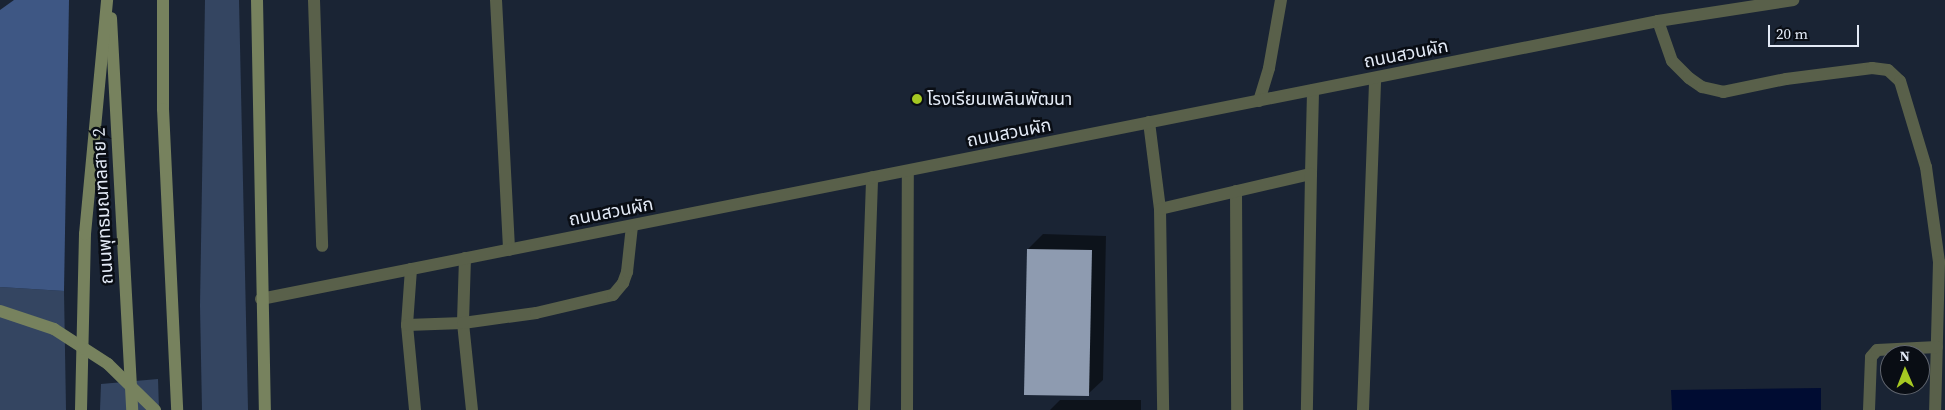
<!DOCTYPE html>
<meta charset="utf-8">
<style>
body{margin:0}
#map{position:relative;width:1945px;height:410px;overflow:hidden;background:#1a2434;font-family:"Source Serif 4","Noto Sans Thai",serif}
div>[style]{position:absolute}
[style*='--x']{left:calc(var(--x)*1px);top:calc(var(--y)*1px);width:calc(var(--w)*1px);rotate:calc(var(--a)*1deg)}
.green>*{inset:0;background:#344561}
.forest>*{inset:0;background:#3e5784}
.water>*{inset:0;background:#000c32}
.shadow>*{inset:0;background:#0007}
.building>*{inset:0;background:#8e9bb0}
.service>*{height:12px;margin:-6px;padding:0 6px;transform-origin:6px;border-radius:6px;background:#59604a}
.minor>*{height:12px;margin:-6px;padding:0 6px;transform-origin:6px;border-radius:6px;background:#59604a}
.tertiary>*{height:12px;margin:-6px;padding:0 6px;transform-origin:6px;border-radius:6px;background:#59604a}
.secondary>*{height:12px;margin:-6px;padding:0 6px;transform-origin:6px;border-radius:6px;background:#77825e}
.secondary-bridge>*{height:12px;margin:-6px;padding:0 6px;transform-origin:6px;border-radius:6px;background:#77825e}
.dots>*{width:14px;height:14px;translate:-50% -50%;box-sizing:border-box;border:2px solid #090d14;border-radius:50%}
span{translate:-50% -50%;white-space:nowrap;text-align:center;line-height:1.15;-webkit-text-stroke:5px #090d14;paint-order:stroke}
.street-label{font-size:18px;color:#e3eaf6}
.poi-label{font-size:18px;color:#e3eaf6}
.left{translate:0 -50%;text-align:left}
.north{position:absolute;left:1880px;top:345px;width:50px;height:50px;box-sizing:border-box;background:#090d14;border:1px solid #60656e;border-radius:50%;rotate:359deg;font-size:14px;font-weight:700;line-height:20px;text-align:center;color:#e3eaf6}
.north::after{content:'';display:block;margin:auto;width:18px;height:22px;background:#a5c822;clip-path:polygon(50% 0,100% 100%,50% 72%,0 100%)}
.scale{position:absolute;left:1768px;top:25px;width:91px;height:22px;box-sizing:border-box;border:2px solid #e3eaf6;border-top:0;padding-left:6px;font-size:15px;line-height:18px;white-space:nowrap;color:#e3eaf6;-webkit-text-stroke:4px #090d14;paint-order:stroke}
</style>
<div id="map">
<div class="green">
<div style="clip-path:polygon(205px 0,239px 0,248px 410px,202px 410px,200px 306px)"></div>
<div style="clip-path:polygon(0 287px,64px 291px,66px 410px,0 410px)"></div>
<div style="clip-path:polygon(158px 379px,159px 410px,100px 410px,101px 384px)"></div>
</div>
<div class="forest">
<div style="clip-path:polygon(14px 0,69px 0,64px 291px,0 287px,0 10px)"></div>
</div>
<div class="water">
<div style="clip-path:polygon(1821px 388px,1821px 410px,1672px 410px,1671px 390px)"></div>
</div>
<div class="shadow">
<div style="clip-path:polygon(1043px 234px,1106px 236px,1103px 380px,1088px 394px,1028px 249px)"></div>
<div style="clip-path:polygon(1060px 400px,1141px 400px,1141px 410px,1050px 410px)"></div>
</div>
<div class="building">
<div style="clip-path:polygon(1027px 249px,1092px 250px,1089px 396px,1024px 395px)"></div>
</div>
<div class="service">
<div style="--x:1259;--y:101;--w:34;--a:-73"></div>
<div style="--x:1269;--y:68;--w:69;--a:-80"></div>
<div style="--x:1149;--y:122;--w:88;--a:82.8"></div>
<div style="--x:1160;--y:209;--w:201;--a:89.1"></div>
<div style="--x:1311;--y:174;--w:84;--a:-88.6"></div>
<div style="--x:1236;--y:191;--w:219;--a:89.7"></div>
<div style="--x:1160;--y:209;--w:155;--a:-13.1"></div>
<div style="--x:1311;--y:174;--w:236;--a:91"></div>
<div style="--x:465;--y:258;--w:65;--a:91.8"></div>
<div style="--x:463;--y:323;--w:87;--a:84.1"></div>
<div style="--x:411;--y:269;--w:56;--a:94.1"></div>
<div style="--x:407;--y:325;--w:85;--a:84.6"></div>
<div style="--x:407;--y:325;--w:56;--a:-2"></div>
<div style="--x:463;--y:323;--w:74;--a:-7.8"></div>
<div style="--x:536;--y:313;--w:79;--a:-13.2"></div>
<div style="--x:613;--y:295;--w:16;--a:-50"></div>
<div style="--x:623;--y:283;--w:12;--a:-70"></div>
<div style="--x:627;--y:272;--w:46;--a:-83.8"></div>
<div style="--x:864;--y:410;--w:233;--a:-88"></div>
<div style="--x:907;--y:410;--w:239;--a:-89.8"></div>
</div>
<div class="minor">
<div style="--x:314;--y:0;--w:246;--a:88.1"></div>
<div style="--x:496;--y:0;--w:250;--a:87"></div>
<div style="--x:1658;--y:21;--w:42;--a:70.7"></div>
<div style="--x:1672;--y:61;--w:24;--a:45"></div>
<div style="--x:1689;--y:78;--w:16;--a:35"></div>
<div style="--x:1702;--y:87;--w:22;--a:13"></div>
<div style="--x:1723;--y:92;--w:64;--a:-11.7"></div>
<div style="--x:1786;--y:79;--w:87;--a:-7.3"></div>
<div style="--x:1872;--y:68;--w:16;--a:7"></div>
<div style="--x:1888;--y:70;--w:16;--a:43"></div>
<div style="--x:1900;--y:81;--w:90;--a:73.2"></div>
<div style="--x:1926;--y:167;--w:96;--a:82.2"></div>
<div style="--x:1939;--y:262;--w:148;--a:91.5"></div>
<div style="--x:1363;--y:410;--w:332;--a:-87.9"></div>
<div style="--x:1869;--y:410;--w:53;--a:-87.8"></div>
<div style="--x:1871;--y:357;--w:9;--a:-49"></div>
<div style="--x:1877;--y:350;--w:60;--a:-2.9"></div>
</div>
<div class="tertiary">
<div style="--x:261;--y:299;--w:1424;--a:-11.25"></div>
<div style="--x:1658;--y:21;--w:137;--a:-8.8"></div>
</div>
<div class="secondary">
<div style="--x:163;--y:0;--w:109;--a:90"></div>
<div style="--x:163;--y:109;--w:301;--a:87.3"></div>
<div style="--x:257;--y:0;--w:410;--a:88.9"></div>
<div style="--x:111;--y:18;--w:393;--a:86.9"></div>
<div style="--x:81;--y:410;--w:176;--a:-88.7"></div>
<div style="--x:85;--y:234;--w:235;--a:-84.6"></div>
</div>
<div class="secondary-bridge">
<div style="--x:0;--y:311;--w:57;--a:18.4"></div>
<div style="--x:54;--y:329;--w:64;--a:32.9"></div>
<div style="--x:108;--y:364;--w:66;--a:44.4"></div>
</div>
<div class="dots">
<div style="left:917px;top:99px;background:#a5c822"></div>
</div>
<div class="street-label">
<span style="left:1406px;top:54px;rotate:-11deg">ถนนสวนผัก</span>
<span style="left:1009px;top:133px;rotate:-11deg">ถนนสวนผัก</span>
<span style="left:103px;top:206px;rotate:-93deg">ถนนพุทธมณฑลสาย 2</span>
<span style="left:611px;top:212px;rotate:-11deg">ถนนสวนผัก</span>
</div>
<div class="poi-label">
<span class="left" style="left:927px;top:99px">โรงเรียนเพลินพัฒนา</span>
</div>
<div class="north">N</div>
<div class="scale">20 m</div>
</div>
